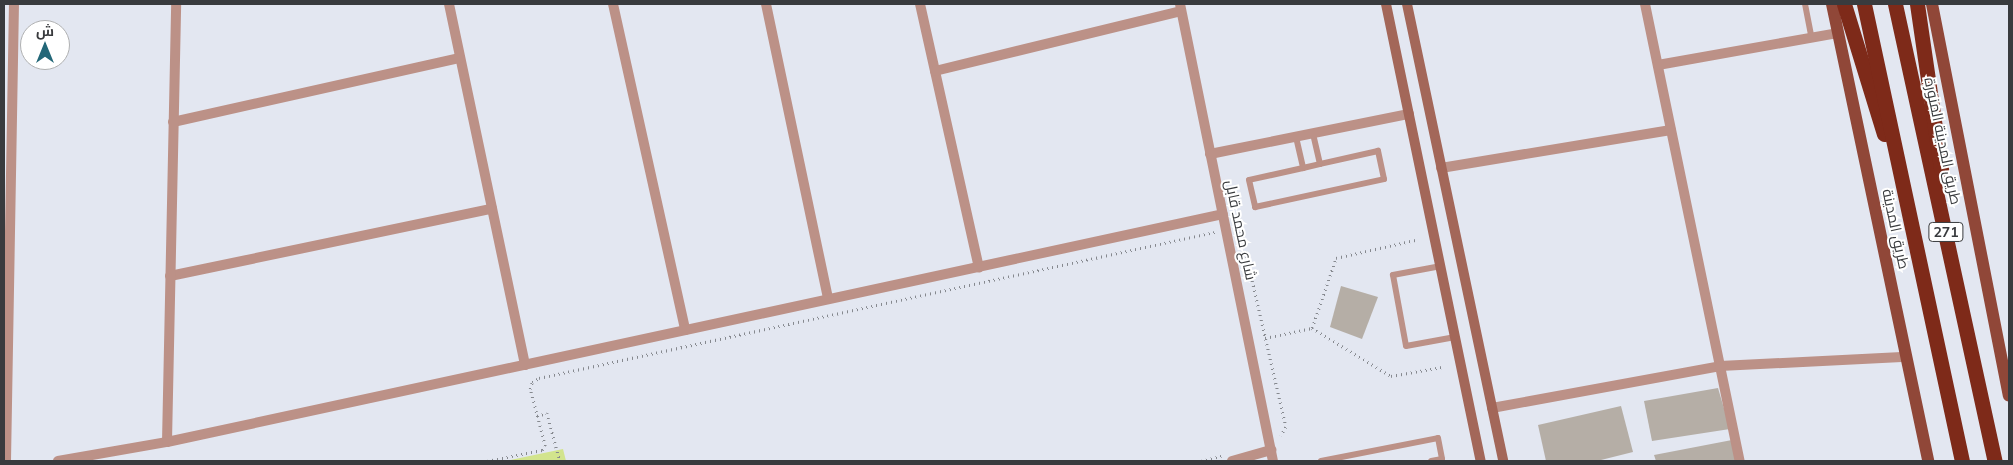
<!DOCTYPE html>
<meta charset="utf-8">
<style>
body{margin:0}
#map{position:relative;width:2013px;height:465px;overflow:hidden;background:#e3e7f1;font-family:Mulish,Cairo,sans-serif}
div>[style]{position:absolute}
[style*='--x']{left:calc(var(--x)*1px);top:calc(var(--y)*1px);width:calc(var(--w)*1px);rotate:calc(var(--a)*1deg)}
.green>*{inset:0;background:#d2e48d}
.building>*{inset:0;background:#b5aea6}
.path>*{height:2.5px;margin-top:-1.25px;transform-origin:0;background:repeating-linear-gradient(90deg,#86898f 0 1px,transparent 0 5px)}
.lane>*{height:6px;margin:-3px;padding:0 3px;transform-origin:3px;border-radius:3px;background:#bc9187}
.street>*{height:10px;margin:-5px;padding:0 5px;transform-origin:5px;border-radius:5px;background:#bc9187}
.secondary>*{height:10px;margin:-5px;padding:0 5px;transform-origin:5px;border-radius:5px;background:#a36759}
.primary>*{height:12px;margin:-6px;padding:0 6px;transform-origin:6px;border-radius:6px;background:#904738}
.highway>*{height:15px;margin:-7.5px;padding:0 7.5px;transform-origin:7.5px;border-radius:7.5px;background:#7e2a19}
span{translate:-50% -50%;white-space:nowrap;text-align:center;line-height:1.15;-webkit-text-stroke:4px #fff;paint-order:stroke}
.shield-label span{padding:1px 4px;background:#fff;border:1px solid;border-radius:4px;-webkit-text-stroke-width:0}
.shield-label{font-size:14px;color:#393b3e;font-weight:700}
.street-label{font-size:15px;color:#393b3e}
.frame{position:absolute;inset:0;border:5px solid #393b3e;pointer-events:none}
.north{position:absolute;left:20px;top:20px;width:50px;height:50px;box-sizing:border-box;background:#fff;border:1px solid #b0b1b2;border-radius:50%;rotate:0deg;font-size:14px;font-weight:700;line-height:20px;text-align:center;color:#393b3e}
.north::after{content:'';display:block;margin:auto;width:18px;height:22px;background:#236778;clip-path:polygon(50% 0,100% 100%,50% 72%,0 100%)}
</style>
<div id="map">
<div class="green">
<div style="clip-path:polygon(563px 449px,566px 461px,505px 461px)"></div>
</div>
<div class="building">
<div style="clip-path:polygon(1341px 286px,1378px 297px,1362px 339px,1330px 327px)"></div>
<div style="clip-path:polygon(1718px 388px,1730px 429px,1652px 441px,1644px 401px)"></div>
<div style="clip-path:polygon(1621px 406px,1633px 452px,1597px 461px,1546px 461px,1538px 425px)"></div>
<div style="clip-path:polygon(1732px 440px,1737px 461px,1656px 461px,1654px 455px)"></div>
</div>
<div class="path">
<div style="--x:1237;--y:227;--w:3;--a:0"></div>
<div style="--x:1240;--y:227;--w:205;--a:77"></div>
<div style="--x:1286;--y:427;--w:10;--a:119"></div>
<div style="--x:1312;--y:328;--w:92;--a:31.3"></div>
<div style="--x:1391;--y:376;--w:52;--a:-10"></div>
<div style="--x:1265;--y:338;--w:48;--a:-12"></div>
<div style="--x:1312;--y:328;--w:74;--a:-71.1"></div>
<div style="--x:1336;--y:258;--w:81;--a:-12.8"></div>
<div style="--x:537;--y:416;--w:10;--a:-17"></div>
<div style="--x:547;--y:413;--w:50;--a:74.8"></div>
<div style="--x:487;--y:461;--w:56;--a:-11.3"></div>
<div style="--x:542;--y:450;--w:5;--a:-53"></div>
<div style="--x:545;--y:446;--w:59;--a:-104.7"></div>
<div style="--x:530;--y:389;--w:7;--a:-74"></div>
<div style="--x:532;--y:382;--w:8;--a:-30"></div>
<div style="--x:539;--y:378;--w:692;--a:-12.19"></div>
<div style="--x:1201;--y:461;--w:21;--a:-14"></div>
</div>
<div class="lane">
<div style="--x:1805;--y:4;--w:32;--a:79"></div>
<div style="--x:1296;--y:137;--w:32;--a:77"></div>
<div style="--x:1303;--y:168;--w:55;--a:167.5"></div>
<div style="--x:1249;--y:180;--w:28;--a:77"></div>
<div style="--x:1255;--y:207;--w:132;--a:-12.2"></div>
<div style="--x:1384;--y:179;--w:29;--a:-102"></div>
<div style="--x:1378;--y:151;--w:59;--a:167.4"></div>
<div style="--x:1320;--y:164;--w:32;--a:-103"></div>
<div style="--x:1303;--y:168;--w:17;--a:-13"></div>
<div style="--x:1441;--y:266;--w:49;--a:169.4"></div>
<div style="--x:1393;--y:275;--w:72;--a:79.6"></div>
<div style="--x:1406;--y:346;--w:50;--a:-10.4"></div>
<div style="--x:1321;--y:461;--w:119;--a:-11.1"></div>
<div style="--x:1438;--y:438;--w:21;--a:79"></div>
<div style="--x:1442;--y:459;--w:11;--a:170"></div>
</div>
<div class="street">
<div style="--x:449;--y:4;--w:369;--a:78.1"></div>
<div style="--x:613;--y:4;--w:334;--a:77.5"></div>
<div style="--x:766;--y:4;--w:301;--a:78.1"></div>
<div style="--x:920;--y:4;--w:270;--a:77.4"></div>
<div style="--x:1180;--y:4;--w:466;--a:78.5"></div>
<div style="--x:1645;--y:4;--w:467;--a:78.3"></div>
<div style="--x:1658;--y:65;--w:182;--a:-10.1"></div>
<div style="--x:935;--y:71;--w:253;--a:-13.7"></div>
<div style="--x:173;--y:122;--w:294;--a:-12.6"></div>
<div style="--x:1210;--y:154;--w:203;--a:-11.4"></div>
<div style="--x:1441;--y:168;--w:233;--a:-9.4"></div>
<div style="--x:170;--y:276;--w:329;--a:-11.8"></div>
<div style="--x:1492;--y:408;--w:232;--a:-10.4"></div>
<div style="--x:1720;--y:366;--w:187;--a:-2.8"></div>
<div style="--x:167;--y:442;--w:438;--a:-88.8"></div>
<div style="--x:6;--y:461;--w:457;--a:-89"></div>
<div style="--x:58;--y:461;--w:111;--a:-9.9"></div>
<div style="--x:167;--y:442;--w:1080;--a:-12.18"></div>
<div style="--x:1232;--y:461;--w:41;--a:-15.8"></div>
</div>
<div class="secondary">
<div style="--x:1386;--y:4;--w:467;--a:78.3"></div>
<div style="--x:1407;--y:4;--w:467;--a:78.1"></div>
</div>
<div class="primary">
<div style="--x:1832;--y:4;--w:467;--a:78.1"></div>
<div style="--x:1932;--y:4;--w:399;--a:78.9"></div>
</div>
<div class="highway">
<div style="--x:1844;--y:4;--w:136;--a:72.9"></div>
<div style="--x:1864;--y:4;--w:467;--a:77.9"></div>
<div style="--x:1895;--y:4;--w:468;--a:77.7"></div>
<div style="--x:1917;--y:4;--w:167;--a:81.7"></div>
</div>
<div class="shield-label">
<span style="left:1946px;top:232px">271</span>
</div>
<div class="street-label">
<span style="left:1943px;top:141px;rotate:78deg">طريق المدينة المنورة</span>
<span style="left:1896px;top:229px;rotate:78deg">طريق المدينة</span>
<span style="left:1241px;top:230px;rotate:78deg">شارع محمد قابل</span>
</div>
<div class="frame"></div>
<div class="north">ش</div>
</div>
